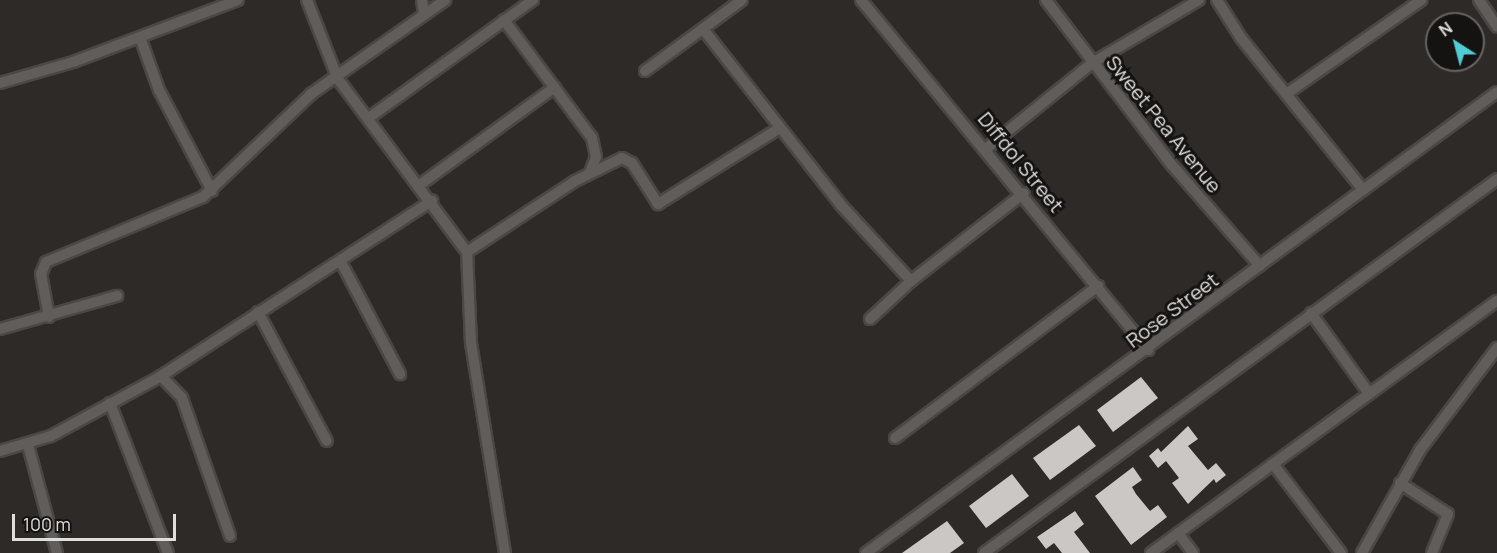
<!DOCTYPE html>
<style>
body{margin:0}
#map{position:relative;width:1497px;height:553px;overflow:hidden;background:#2d2a28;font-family:Manrope,sans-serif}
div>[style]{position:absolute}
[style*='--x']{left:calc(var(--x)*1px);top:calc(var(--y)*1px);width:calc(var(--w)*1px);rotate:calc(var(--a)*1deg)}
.building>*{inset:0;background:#cac7c4}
.roads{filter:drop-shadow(2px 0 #4a4846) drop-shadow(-2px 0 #4a4846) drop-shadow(0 2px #4a4846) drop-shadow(0 -2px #4a4846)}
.minor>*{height:10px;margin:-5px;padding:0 5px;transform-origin:5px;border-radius:5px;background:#605d5b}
span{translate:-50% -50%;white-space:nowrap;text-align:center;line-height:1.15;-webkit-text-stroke:6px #141312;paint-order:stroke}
.street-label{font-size:20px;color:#e0dedd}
.north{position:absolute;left:1425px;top:12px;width:60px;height:60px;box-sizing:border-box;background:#141312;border:2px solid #666463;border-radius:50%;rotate:324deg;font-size:16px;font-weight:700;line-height:24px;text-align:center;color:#e0dedd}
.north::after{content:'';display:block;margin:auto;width:21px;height:27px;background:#51ccd2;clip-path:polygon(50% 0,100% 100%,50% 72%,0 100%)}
.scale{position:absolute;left:12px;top:514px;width:164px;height:27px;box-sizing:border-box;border:3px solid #e0dedd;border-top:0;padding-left:8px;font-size:18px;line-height:21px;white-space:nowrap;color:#e0dedd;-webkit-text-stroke:4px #141312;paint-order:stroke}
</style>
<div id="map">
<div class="building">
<div style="clip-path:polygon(1141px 377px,1158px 398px,1113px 432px,1097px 410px)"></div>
<div style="clip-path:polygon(1079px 425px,1096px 446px,1050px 480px,1033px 458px)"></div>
<div style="clip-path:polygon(1188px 426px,1198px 439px,1188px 446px,1208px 470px,1216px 463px,1226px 475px,1216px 483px,1214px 479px,1188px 504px,1172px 483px,1179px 478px,1166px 461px,1158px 468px,1149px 456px,1158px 448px,1161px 452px)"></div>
<div style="clip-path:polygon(1133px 467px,1142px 480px,1132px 487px,1136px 494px,1150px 511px,1158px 505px,1167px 517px,1131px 545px,1095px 496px)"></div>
<div style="clip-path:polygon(1012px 474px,1029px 496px,986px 528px,969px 506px)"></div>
<div style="clip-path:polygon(1075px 511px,1084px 524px,1074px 532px,1090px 553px,1062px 553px,1054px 543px,1046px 549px,1037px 537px)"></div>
<div style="clip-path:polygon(947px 521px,964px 543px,950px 553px,902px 553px)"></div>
</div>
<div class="roads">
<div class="minor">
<div style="--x:307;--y:0;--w:85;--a:68.6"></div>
<div style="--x:338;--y:79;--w:216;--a:53.3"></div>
<div style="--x:467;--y:252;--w:91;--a:87.5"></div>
<div style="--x:471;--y:343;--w:213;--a:80.8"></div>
<div style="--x:422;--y:0;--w:14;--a:82"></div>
<div style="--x:861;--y:0;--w:453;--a:50.6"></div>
<div style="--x:1046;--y:0;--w:206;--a:52.7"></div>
<div style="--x:1171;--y:164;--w:135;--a:48.9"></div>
<div style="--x:1217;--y:0;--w:45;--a:57.7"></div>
<div style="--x:1241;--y:38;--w:195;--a:51.2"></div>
<div style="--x:1479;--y:0;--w:32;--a:56"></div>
<div style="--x:504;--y:20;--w:147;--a:53.3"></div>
<div style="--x:592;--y:138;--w:19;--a:78"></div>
<div style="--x:596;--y:157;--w:17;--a:111"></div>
<div style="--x:703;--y:29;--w:222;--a:51.9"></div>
<div style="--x:840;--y:204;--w:105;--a:47.3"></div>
<div style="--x:140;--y:37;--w:56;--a:70.3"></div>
<div style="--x:159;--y:90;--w:114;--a:62.3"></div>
<div style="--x:645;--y:71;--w:120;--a:-36.2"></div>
<div style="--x:0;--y:83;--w:76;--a:-16"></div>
<div style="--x:73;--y:62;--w:176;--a:-20.6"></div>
<div style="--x:1286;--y:94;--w:165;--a:-34.8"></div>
<div style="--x:370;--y:117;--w:201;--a:-35.7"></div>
<div style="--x:987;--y:148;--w:135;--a:-39"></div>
<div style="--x:1092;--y:63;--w:124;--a:-30.5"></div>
<div style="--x:421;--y:184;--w:165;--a:-35.9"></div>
<div style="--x:467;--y:252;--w:129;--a:-33.3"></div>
<div style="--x:575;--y:181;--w:52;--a:-26.1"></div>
<div style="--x:622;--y:158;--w:11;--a:27"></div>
<div style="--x:632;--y:163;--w:49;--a:57.6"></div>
<div style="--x:658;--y:204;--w:142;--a:-32"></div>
<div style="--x:341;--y:262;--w:127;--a:62.2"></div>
<div style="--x:258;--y:312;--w:146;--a:61.9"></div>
<div style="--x:1311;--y:313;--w:97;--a:54.2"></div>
<div style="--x:49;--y:317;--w:44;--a:-100.5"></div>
<div style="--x:41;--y:274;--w:13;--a:-67"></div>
<div style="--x:46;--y:262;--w:170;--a:-22.5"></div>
<div style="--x:203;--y:197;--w:149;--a:-43.6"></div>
<div style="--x:311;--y:94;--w:164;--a:-35"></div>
<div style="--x:870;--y:319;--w:56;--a:-42.8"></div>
<div style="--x:911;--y:281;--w:143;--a:-37.9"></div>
<div style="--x:0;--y:329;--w:122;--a:-15.8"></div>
<div style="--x:161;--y:376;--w:30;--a:46"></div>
<div style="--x:182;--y:398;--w:146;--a:70.8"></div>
<div style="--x:110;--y:403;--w:161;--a:68.9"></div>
<div style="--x:895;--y:438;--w:254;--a:-36.8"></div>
<div style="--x:28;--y:445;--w:112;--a:75"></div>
<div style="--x:0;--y:451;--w:53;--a:-16.4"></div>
<div style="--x:51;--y:436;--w:125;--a:-28.6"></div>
<div style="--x:161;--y:376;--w:323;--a:-32.9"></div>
<div style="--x:1273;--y:464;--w:112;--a:52.6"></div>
<div style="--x:1400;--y:483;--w:57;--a:32.9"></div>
<div style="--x:1448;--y:514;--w:42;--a:112.3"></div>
<div style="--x:1178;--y:533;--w:25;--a:53"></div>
<div style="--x:866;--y:553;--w:781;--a:-36.15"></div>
<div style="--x:984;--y:553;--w:635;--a:-36.09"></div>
<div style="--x:1151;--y:553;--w:428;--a:-36.1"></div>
<div style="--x:1362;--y:553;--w:118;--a:-60.6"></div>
<div style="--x:1420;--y:450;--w:128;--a:-53"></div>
</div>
</div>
<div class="street-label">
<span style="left:1164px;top:124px;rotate:51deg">Sweet Pea Avenue</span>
<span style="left:1021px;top:162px;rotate:51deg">Diffdol Street</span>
<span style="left:1172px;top:310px;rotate:-37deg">Rose Street</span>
</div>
<div class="north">N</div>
<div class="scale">100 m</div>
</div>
